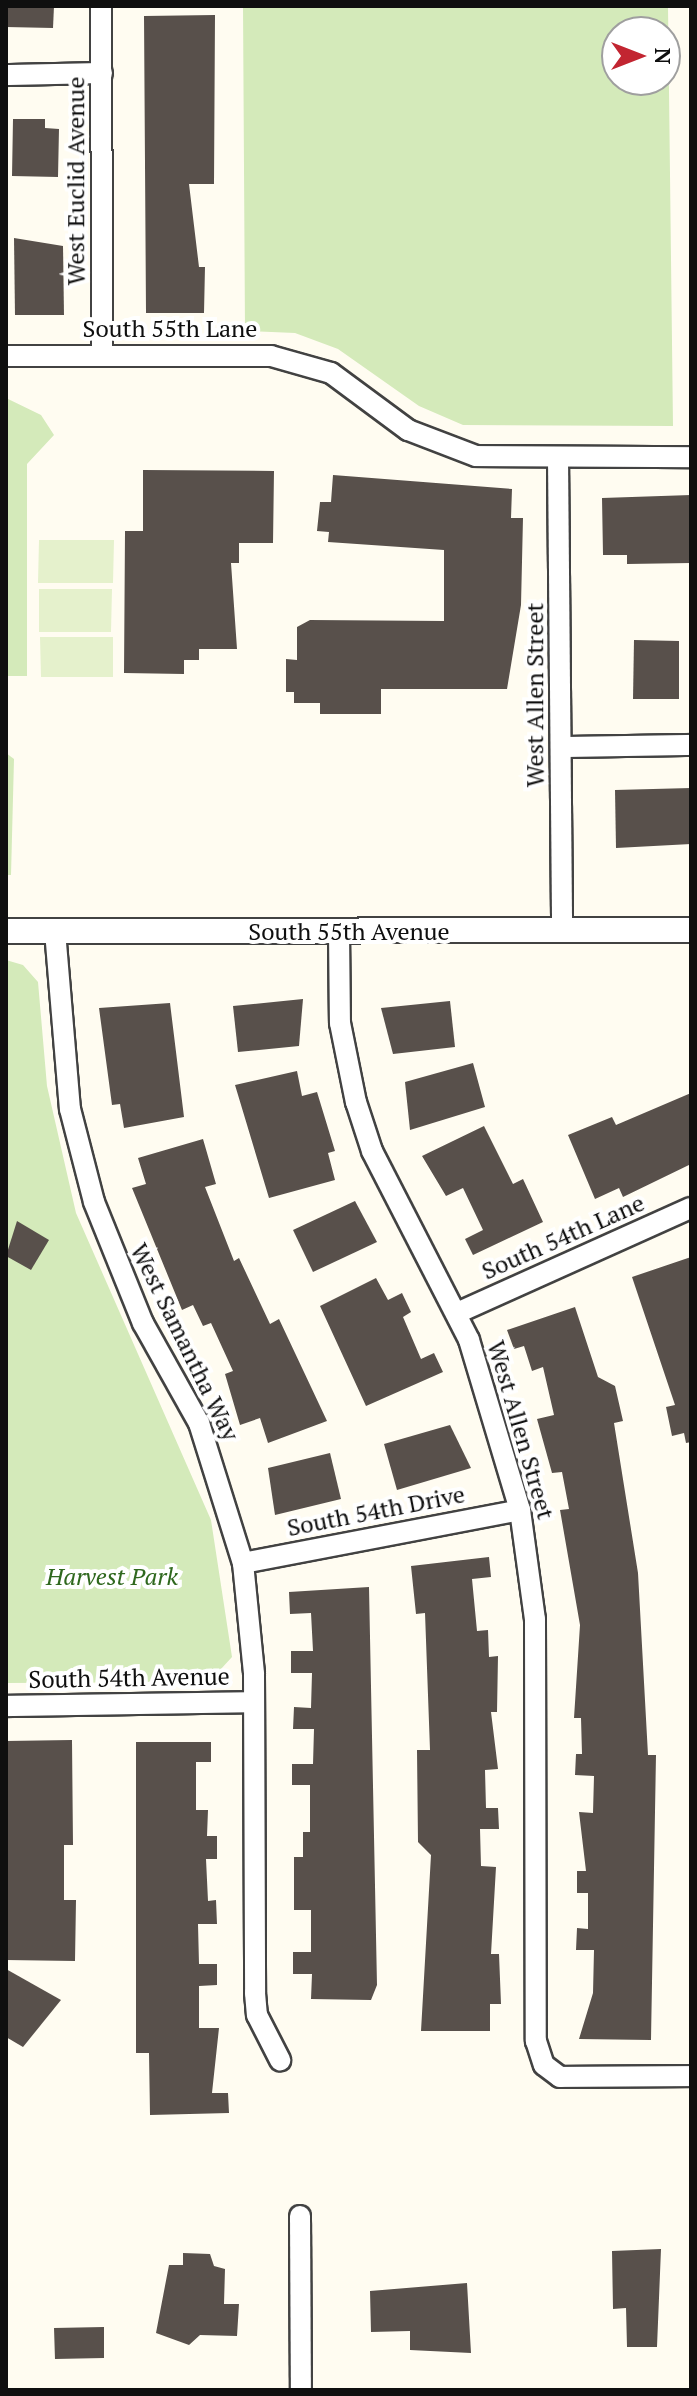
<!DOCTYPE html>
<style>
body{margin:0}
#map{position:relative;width:697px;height:2396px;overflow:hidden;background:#fffcf1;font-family:"PT Serif",serif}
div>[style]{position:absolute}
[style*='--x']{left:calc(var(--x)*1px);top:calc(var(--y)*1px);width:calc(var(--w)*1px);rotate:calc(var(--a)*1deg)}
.green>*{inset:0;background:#d4eaba}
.pitch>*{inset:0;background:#e5f1cc}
.building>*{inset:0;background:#58504b}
.roads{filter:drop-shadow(2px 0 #424242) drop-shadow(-2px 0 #424242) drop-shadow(0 2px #424242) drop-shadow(0 -2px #424242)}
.minor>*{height:20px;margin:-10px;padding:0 10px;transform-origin:10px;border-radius:10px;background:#fff}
.tertiary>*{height:24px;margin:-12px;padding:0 12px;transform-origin:12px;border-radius:12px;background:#fff}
span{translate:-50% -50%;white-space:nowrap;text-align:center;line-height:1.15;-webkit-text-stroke:8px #fff;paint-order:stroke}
.street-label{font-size:24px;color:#0f0f0f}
.park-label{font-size:24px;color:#2f681e;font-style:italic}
.frame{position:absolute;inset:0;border:8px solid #0f0f0f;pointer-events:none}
.north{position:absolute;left:601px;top:16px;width:80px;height:80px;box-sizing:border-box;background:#fff;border:2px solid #9f9f9f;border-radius:50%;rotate:90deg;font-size:22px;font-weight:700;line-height:32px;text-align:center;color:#0f0f0f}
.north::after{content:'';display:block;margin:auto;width:28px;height:36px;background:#c22531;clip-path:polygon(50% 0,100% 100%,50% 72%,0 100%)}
</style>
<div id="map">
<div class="green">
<div style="clip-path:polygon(evenodd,243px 6px,668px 6px,673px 426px,463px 425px,419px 406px,338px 349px,295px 333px,245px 331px,243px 6px,617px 32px,665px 32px,665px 80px,617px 80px,617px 32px)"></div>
<div style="clip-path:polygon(6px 398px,41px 415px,54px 435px,27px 464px,27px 676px,6px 676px)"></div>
<div style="clip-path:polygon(6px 753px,14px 759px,11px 875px,6px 875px)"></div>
<div style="clip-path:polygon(6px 960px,23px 965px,38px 982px,47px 1086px,76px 1213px,211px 1520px,232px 1657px,209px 1682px,6px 1683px)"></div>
</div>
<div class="pitch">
<div style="clip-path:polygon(39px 540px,114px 540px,113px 583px,38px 583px)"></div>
<div style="clip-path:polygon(39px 589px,112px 589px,111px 632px,39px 632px)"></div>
<div style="clip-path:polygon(40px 637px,113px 637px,113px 677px,41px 677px)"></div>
</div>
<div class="building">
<div style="clip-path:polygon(6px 6px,54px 6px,53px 28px,6px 27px)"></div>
<div style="clip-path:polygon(215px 15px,214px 184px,189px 184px,199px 267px,205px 267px,204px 313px,146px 313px,144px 16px)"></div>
<div style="clip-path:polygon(13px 119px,45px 119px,45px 128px,59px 129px,58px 177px,12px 176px)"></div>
<div style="clip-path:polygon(14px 238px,63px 246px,64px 315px,15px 315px)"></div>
<div style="clip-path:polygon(143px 470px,274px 471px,273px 543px,239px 543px,239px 563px,231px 563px,237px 649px,199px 649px,199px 660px,184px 660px,184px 674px,124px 673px,125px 531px,143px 531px)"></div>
<div style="clip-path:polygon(333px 475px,512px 489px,511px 518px,523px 518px,521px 605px,507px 689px,381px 689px,381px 714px,320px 714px,320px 703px,294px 703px,294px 692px,286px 692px,286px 659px,297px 660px,297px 627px,310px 620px,444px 621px,444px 550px,328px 542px,329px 532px,317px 531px,320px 502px,331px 502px)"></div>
<div style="clip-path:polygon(691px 495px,691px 563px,627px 564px,627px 555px,603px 555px,602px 498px)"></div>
<div style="clip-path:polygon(634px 640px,679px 641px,679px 699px,633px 699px)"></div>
<div style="clip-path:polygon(691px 788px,691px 844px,616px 848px,615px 790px)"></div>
<div style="clip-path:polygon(303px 999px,299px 1046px,238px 1052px,233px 1006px)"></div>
<div style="clip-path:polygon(450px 1001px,455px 1047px,393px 1054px,381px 1008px)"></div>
<div style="clip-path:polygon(170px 1003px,184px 1117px,124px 1128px,120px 1104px,112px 1105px,99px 1008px)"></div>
<div style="clip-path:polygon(473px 1063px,485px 1107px,410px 1130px,405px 1082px)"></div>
<div style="clip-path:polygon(297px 1071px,302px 1096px,317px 1092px,335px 1151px,328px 1153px,335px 1180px,269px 1198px,235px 1085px)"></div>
<div style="clip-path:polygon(691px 1093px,691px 1164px,623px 1197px,619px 1188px,595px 1199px,568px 1135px,612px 1117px,616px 1125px)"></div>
<div style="clip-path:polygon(484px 1126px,513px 1184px,523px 1179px,543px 1222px,473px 1255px,465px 1239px,483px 1230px,463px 1188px,446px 1196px,422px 1156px)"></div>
<div style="clip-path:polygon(203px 1139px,216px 1184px,205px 1187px,234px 1261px,239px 1258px,270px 1324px,279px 1319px,327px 1421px,268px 1443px,260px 1418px,240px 1425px,225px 1374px,233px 1371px,211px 1323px,203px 1326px,193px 1305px,182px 1310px,132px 1188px,146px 1184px,138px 1158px)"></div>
<div style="clip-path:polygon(355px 1201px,377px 1242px,313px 1272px,293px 1230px)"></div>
<div style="clip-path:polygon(17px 1221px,49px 1240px,31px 1270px,6px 1256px)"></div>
<div style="clip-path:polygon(691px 1257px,691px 1442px,686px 1443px,684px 1433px,672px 1436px,666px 1407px,675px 1405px,632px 1277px)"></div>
<div style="clip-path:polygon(376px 1278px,388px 1300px,402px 1293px,411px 1312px,403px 1317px,421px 1359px,434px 1353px,443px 1372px,366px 1406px,320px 1306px)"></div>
<div style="clip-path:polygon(575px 1307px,598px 1377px,615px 1386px,623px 1421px,614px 1423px,638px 1573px,648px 1755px,656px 1755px,651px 2040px,579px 2039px,593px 1993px,594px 1950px,576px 1950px,577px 1928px,588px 1929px,588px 1893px,577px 1893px,577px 1871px,586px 1871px,579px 1812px,593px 1813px,594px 1776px,575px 1775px,576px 1754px,582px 1754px,581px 1718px,574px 1718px,580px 1625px,560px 1510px,569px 1509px,562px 1472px,552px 1473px,537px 1419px,554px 1415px,543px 1367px,532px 1371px,524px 1346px,514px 1349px,507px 1330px)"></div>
<div style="clip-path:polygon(450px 1425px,471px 1468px,397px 1490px,384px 1444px)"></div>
<div style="clip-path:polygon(330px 1453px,341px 1499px,275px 1515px,268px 1468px)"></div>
<div style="clip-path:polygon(489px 1557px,491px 1577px,472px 1579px,477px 1631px,488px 1630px,489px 1657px,498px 1656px,497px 1712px,491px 1712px,498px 1769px,485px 1770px,486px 1808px,498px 1808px,499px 1829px,480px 1829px,481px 1866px,496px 1867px,491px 1954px,499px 1954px,501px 2004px,490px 2004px,490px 2031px,421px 2031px,431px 1855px,418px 1842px,417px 1750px,430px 1750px,425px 1613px,416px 1614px,411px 1566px)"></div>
<div style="clip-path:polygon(369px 1587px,377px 1985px,371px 2000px,311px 1999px,312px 1974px,293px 1974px,293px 1952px,311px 1952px,311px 1910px,294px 1910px,294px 1857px,303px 1857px,303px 1832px,310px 1832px,310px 1785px,292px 1785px,292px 1764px,313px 1764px,314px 1729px,293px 1729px,294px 1707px,311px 1708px,312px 1673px,291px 1673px,291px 1651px,313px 1651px,311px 1613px,290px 1614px,289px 1592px)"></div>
<div style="clip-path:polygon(72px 1740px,73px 1845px,64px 1845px,64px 1900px,76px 1900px,75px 1961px,6px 1960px,6px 1741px)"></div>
<div style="clip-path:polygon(136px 1742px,211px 1742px,211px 1762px,196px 1762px,196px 1810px,208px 1810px,207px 1836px,217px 1836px,217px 1859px,206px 1859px,208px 1901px,216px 1900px,217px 1924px,198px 1924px,199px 1964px,217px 1964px,217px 1985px,199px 1986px,199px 2028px,219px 2028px,212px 2093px,228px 2093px,229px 2113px,150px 2115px,149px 2053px,136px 2053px)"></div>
<div style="clip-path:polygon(6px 1969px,61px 2000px,23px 2047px,6px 2037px)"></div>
<div style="clip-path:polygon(661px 2249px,657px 2347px,627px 2347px,626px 2308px,613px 2309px,612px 2251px)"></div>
<div style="clip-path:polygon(183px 2253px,210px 2254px,214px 2266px,225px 2269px,224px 2304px,239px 2304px,237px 2336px,200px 2335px,189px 2345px,156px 2333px,169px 2265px,183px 2265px)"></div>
<div style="clip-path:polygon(467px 2283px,471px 2353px,410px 2350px,410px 2331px,371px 2332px,370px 2291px)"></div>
<div style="clip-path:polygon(104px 2327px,104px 2358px,55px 2359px,54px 2328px)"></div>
</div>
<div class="roads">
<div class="minor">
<div style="--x:101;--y:6;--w:349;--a:89.8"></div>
<div style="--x:6;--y:75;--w:96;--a:-1.2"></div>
<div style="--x:6;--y:356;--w:265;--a:0"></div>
<div style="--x:271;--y:356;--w:62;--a:15.8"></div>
<div style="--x:331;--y:373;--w:96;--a:36.5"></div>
<div style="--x:408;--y:430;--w:73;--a:20.9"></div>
<div style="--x:476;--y:456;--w:215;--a:0.3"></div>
<div style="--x:558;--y:457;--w:475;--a:89.5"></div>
<div style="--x:561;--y:747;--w:130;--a:-0.9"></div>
<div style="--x:55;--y:931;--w:179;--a:85.2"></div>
<div style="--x:70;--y:1109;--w:96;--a:75.5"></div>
<div style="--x:94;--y:1202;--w:131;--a:68"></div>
<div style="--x:143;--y:1323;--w:115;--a:60.8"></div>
<div style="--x:199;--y:1423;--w:147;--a:72.6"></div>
<div style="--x:243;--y:1563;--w:112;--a:84.3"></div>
<div style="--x:254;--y:1674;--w:319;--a:89.8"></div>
<div style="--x:255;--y:1993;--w:22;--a:85"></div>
<div style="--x:257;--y:2015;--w:51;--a:62.9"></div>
<div style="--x:339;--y:932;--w:91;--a:89.4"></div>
<div style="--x:340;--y:1023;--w:81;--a:78.6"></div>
<div style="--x:356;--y:1102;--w:52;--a:71.9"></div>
<div style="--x:372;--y:1151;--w:212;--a:62.8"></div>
<div style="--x:469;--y:1340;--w:177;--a:73.3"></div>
<div style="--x:520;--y:1510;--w:110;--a:82.2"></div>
<div style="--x:535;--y:1619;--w:422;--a:89.9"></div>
<div style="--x:536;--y:2041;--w:25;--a:72"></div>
<div style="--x:544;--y:2065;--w:20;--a:37"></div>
<div style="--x:560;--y:2077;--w:131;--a:-0.4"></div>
<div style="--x:457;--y:1313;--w:256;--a:-24.2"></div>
<div style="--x:243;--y:1563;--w:282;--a:-10.8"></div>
<div style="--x:6;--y:1706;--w:248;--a:-0.9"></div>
<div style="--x:300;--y:2216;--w:174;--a:89.7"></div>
</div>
<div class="tertiary">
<div style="--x:6;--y:931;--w:685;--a:-0.08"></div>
</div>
</div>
<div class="street-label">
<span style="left:76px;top:181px;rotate:-90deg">West Euclid Avenue</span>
<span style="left:170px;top:329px">South 55th Lane</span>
<span style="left:535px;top:695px;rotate:-90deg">West Allen Street</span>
<span style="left:349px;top:932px">South 55th Avenue</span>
<span style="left:563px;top:1237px;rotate:-24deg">South 54th Lane</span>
<span style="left:185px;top:1342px;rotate:64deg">West Samantha Way</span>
<span style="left:521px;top:1430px;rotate:74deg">West Allen Street</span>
<span style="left:376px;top:1511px;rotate:-11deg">South 54th Drive</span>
<span style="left:129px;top:1678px;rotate:-1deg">South 54th Avenue</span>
</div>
<div class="park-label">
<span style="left:112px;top:1577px">Harvest Park</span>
</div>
<div class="frame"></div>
<div class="north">N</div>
</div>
